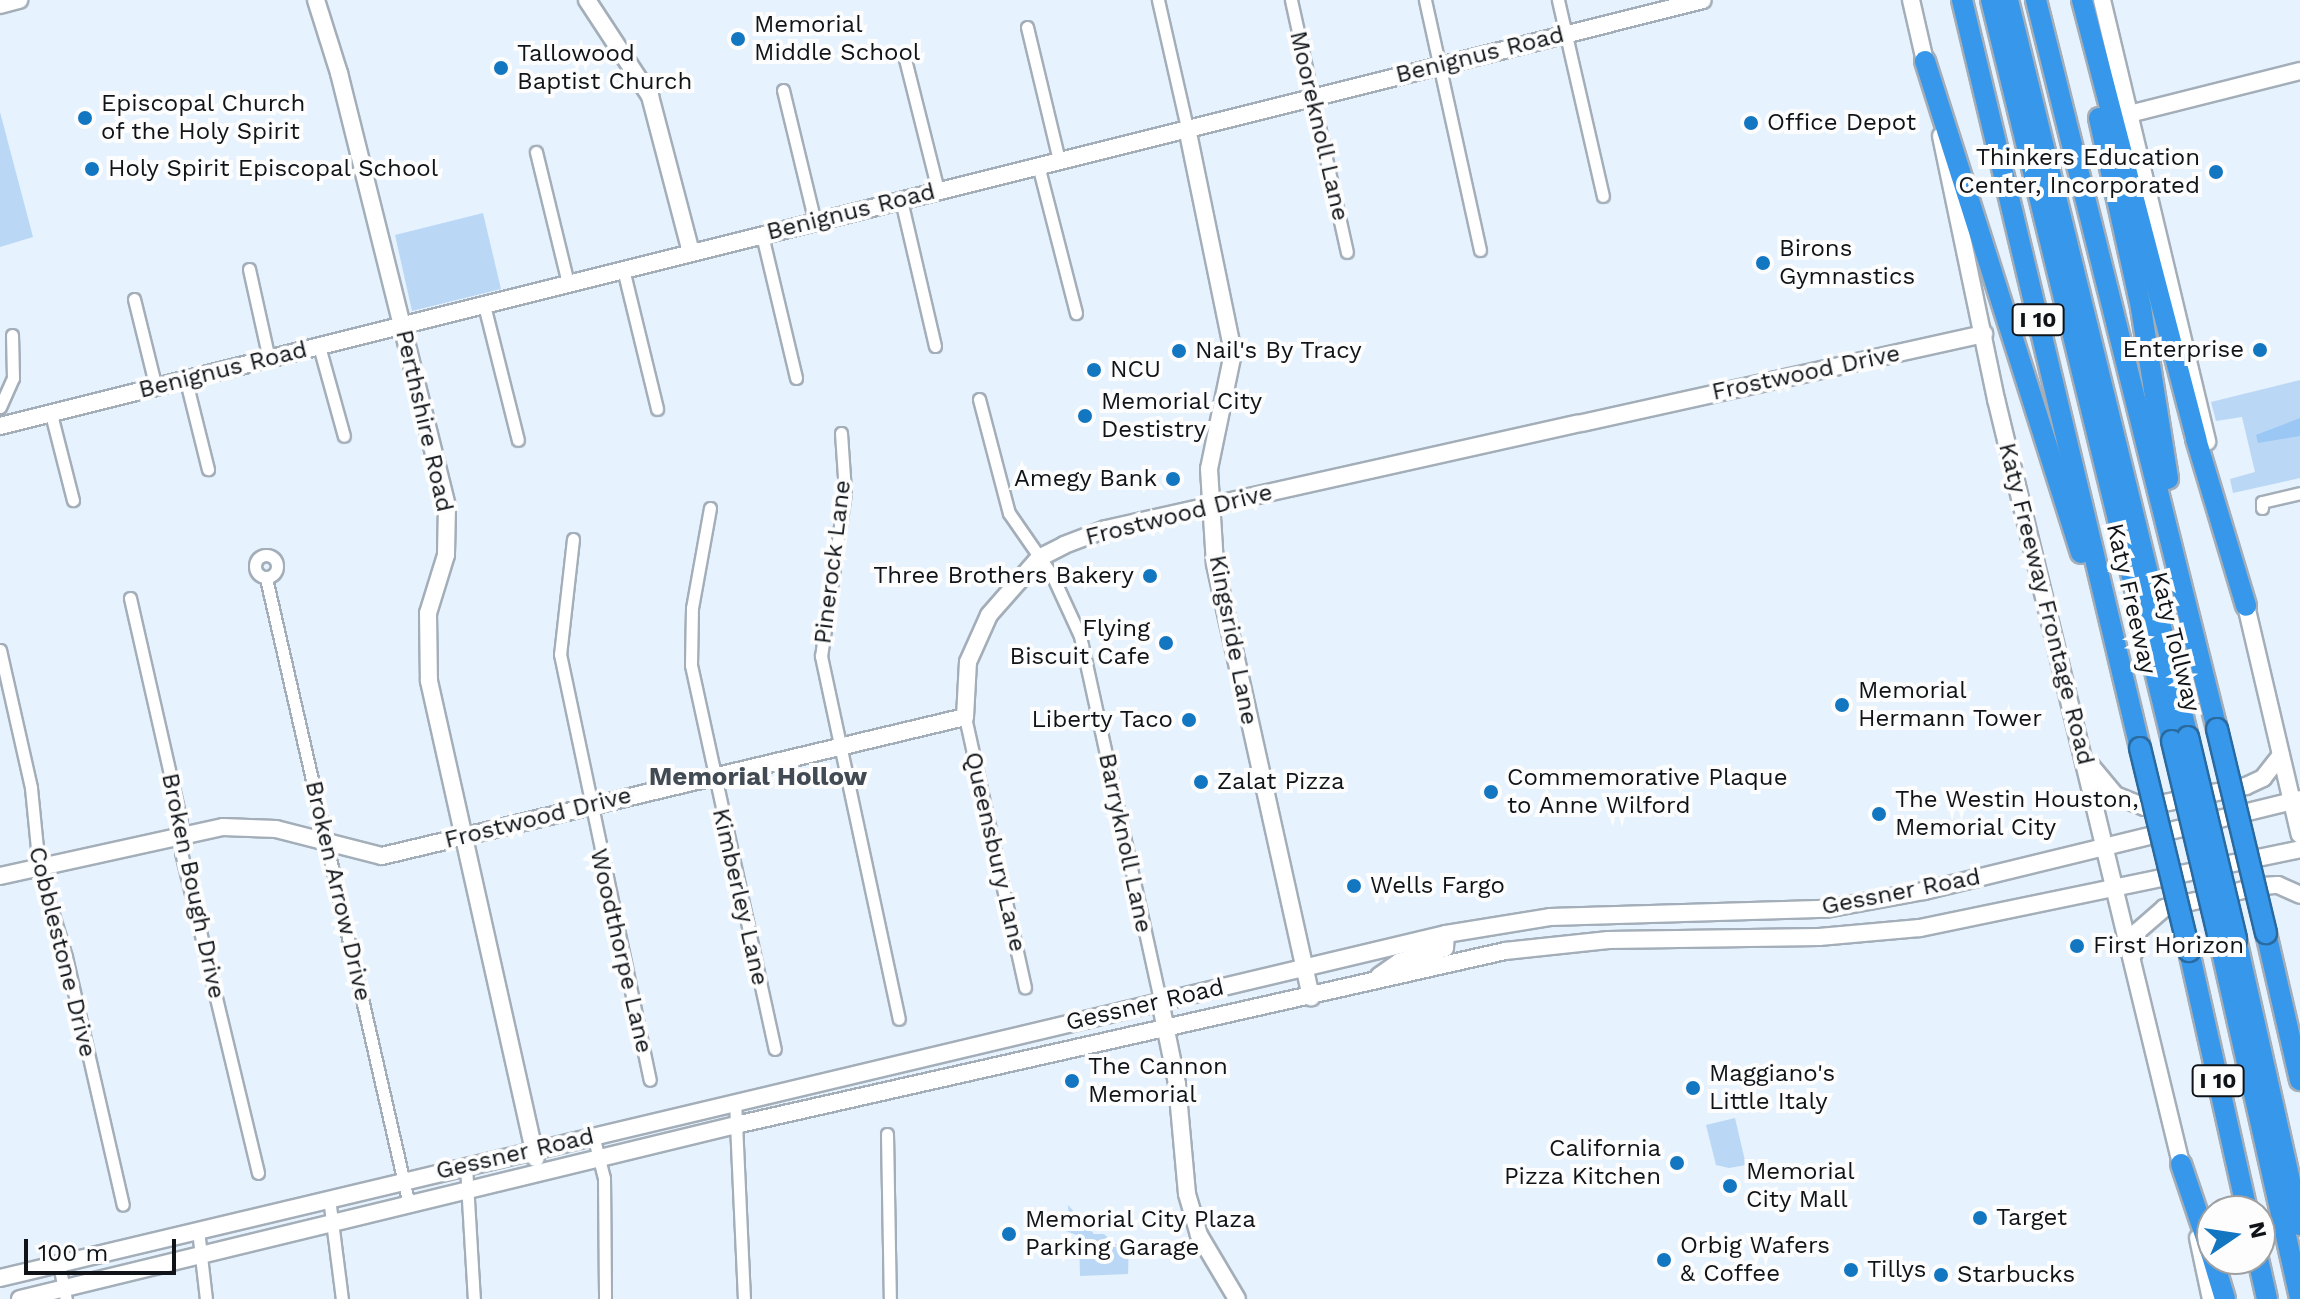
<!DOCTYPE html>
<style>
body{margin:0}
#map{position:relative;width:2300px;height:1299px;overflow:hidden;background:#e6f2fd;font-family:"Work Sans",sans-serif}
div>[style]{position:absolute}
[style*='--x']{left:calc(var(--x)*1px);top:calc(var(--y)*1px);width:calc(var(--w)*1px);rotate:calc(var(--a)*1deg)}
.green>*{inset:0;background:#bad8f5}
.water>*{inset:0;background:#9ac7f3}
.roads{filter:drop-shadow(2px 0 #a3aeb9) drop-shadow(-2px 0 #a3aeb9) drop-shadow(0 2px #a3aeb9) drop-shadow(0 -2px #a3aeb9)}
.street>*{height:11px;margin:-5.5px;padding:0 5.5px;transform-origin:5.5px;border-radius:5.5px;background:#fff}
.street>.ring{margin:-5.5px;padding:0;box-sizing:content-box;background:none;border:11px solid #fff;border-radius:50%}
.secondary>*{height:16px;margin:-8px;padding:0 8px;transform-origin:8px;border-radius:8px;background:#fff}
.highway>*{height:20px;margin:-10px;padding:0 10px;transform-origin:10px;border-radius:10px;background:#3798eb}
.bridges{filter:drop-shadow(2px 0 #296aa1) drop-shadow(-2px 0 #296aa1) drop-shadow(0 2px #296aa1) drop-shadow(0 -2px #296aa1)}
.highway-bridge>*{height:20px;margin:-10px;padding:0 10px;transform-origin:10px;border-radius:10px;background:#3798eb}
.dots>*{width:22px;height:22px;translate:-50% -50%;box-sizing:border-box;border:4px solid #fdfdfd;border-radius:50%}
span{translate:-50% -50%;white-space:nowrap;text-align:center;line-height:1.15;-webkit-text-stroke:8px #fdfdfd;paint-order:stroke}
.shield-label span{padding:2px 6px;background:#fdfdfd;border:2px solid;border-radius:6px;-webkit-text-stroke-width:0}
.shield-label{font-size:22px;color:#101418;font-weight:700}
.poi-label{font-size:24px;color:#101418}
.left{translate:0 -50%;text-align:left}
.right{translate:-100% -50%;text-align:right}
.street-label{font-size:24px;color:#101418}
.neighbourhood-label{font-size:26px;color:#424b54;font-weight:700}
.north{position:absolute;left:2196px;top:1195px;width:80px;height:80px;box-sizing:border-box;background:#fdfdfd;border:2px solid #9ea0a1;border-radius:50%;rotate:77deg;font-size:22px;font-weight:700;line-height:32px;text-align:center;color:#101418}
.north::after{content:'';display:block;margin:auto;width:28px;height:36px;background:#1376c1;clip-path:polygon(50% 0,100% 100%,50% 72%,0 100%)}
.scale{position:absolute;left:24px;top:1239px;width:152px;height:36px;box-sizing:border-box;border:4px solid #101418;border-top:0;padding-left:10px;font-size:24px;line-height:28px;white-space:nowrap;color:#101418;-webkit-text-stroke:6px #fdfdfd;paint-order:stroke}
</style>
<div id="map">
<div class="green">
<div style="clip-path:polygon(0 112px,33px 237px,0 247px)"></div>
<div style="clip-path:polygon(483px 213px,501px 289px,412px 311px,395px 235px)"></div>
<div style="clip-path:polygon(2300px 380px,2300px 478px,2233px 493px,2230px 479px,2255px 472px,2242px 417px,2216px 421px,2211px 402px)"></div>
<div style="clip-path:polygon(1735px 1118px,1746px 1165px,1729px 1168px,1716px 1165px,1706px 1125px)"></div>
<div style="clip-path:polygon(1068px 1205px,1094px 1234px,1104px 1234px,1115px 1244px,1129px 1243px,1128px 1274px,1080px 1276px,1079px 1236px,1063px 1230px,1069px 1222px)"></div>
</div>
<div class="water">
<div style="clip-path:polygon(2300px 418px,2300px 436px,2258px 443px,2256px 435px)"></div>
</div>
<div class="roads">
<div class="street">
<div style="--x:1158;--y:0;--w:131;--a:77.2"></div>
<div style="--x:1291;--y:0;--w:258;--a:77.5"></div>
<div style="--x:1425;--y:0;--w:256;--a:77.6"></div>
<div style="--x:1558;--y:0;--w:201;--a:77.1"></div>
<div style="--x:1027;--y:27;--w:137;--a:76.5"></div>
<div style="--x:905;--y:59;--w:135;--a:75.9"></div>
<div style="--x:783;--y:90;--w:136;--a:76.4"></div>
<div style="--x:536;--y:152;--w:135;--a:76.3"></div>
<div style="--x:1038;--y:165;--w:153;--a:75.6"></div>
<div style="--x:901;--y:200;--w:150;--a:76.9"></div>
<div style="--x:762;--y:235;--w:147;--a:76.6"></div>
<div style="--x:249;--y:269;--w:92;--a:77.5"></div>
<div style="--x:623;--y:269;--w:144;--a:76.3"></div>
<div style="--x:134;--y:299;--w:92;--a:76.1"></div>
<div style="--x:484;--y:305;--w:139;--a:75.9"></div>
<div style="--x:319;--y:346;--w:93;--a:74.5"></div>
<div style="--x:186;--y:381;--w:91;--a:76"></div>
<div style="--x:979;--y:399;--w:118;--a:75.3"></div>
<div style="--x:1009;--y:513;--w:75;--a:55.3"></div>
<div style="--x:1052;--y:575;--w:67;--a:65.3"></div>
<div style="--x:1080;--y:636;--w:374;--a:77.6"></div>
<div style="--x:0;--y:407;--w:32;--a:-66"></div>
<div style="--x:13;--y:378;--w:43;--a:-91.3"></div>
<div style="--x:51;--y:414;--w:89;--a:75.7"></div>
<div style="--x:841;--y:433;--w:59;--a:86.1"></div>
<div style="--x:845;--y:492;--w:166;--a:98.3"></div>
<div style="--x:821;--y:656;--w:371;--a:77.9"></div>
<div style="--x:710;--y:508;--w:102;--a:100.2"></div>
<div style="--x:692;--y:608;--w:57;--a:91"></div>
<div style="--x:691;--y:665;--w:393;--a:77.7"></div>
<div style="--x:2262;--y:508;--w:6;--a:-90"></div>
<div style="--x:2262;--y:502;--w:39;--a:-13"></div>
<div style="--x:573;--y:539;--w:116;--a:96.4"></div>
<div style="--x:560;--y:654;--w:435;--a:78.1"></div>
<div class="ring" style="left:255px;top:555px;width:11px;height:11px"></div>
<div style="--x:266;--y:578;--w:643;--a:77.15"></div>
<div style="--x:130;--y:598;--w:231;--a:77.2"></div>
<div style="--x:181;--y:823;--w:29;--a:90"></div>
<div style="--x:181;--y:852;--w:330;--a:76.5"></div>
<div style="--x:0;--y:650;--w:141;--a:77.3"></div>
<div style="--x:31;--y:788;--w:80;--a:84.3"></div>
<div style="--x:39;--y:868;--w:93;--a:73.1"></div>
<div style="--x:66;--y:957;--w:254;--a:77.1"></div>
<div style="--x:965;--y:717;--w:277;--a:77.5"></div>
<div style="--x:735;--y:1101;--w:198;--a:87.4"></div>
<div style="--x:887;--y:1134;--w:165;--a:89"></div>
<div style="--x:593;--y:1135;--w:44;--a:75.7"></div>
<div style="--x:604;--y:1178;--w:121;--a:89.5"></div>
<div style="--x:466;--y:1166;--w:133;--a:86.6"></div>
<div style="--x:329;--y:1198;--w:102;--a:82.7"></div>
<div style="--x:198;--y:1230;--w:69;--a:83.4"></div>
<div style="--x:59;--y:1264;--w:36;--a:79"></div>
</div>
<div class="secondary">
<div style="--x:316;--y:0;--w:77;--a:72.5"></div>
<div style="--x:339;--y:73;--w:446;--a:76"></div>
<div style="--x:447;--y:506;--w:49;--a:91.2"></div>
<div style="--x:446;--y:555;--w:61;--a:107.2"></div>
<div style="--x:428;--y:613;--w:68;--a:89.2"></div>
<div style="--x:429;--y:681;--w:489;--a:77.4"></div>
<div style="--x:587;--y:0;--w:115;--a:56.7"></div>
<div style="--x:650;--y:96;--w:161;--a:75.3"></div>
<div style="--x:1911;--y:0;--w:72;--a:77.1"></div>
<div style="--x:2102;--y:0;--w:454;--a:76.6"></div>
<div style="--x:0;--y:5;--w:20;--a:-15"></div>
<div style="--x:2129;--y:114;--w:176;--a:-14.1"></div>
<div style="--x:1187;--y:128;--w:230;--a:78.4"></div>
<div style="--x:1233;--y:353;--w:118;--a:101.7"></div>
<div style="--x:1209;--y:469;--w:95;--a:86.4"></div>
<div style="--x:1215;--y:564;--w:444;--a:77.5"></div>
<div style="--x:1941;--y:136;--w:269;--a:78.2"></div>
<div style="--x:1996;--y:399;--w:795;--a:76.4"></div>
<div style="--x:1582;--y:423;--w:412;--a:-12.5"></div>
<div style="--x:0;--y:426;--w:1755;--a:-14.04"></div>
<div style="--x:2244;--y:597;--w:244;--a:76.8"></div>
<div style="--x:2091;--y:766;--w:38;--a:50"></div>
<div style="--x:2115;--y:795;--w:32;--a:22"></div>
<div style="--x:2145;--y:807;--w:103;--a:-11.7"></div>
<div style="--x:2246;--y:786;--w:19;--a:-25"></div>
<div style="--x:2263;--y:778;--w:29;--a:-52"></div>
<div style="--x:0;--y:876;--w:228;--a:-12.4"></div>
<div style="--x:223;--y:827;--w:53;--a:2.2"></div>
<div style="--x:276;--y:829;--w:109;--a:14.3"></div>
<div style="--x:382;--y:856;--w:599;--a:-13.41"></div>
<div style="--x:965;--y:717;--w:55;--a:-86.9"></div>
<div style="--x:968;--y:662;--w:51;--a:-65.9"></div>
<div style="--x:989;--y:615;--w:76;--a:-48.7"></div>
<div style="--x:1039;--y:558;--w:28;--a:-27"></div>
<div style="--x:1064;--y:545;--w:45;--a:-20.9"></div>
<div style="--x:1106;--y:529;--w:483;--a:-12.6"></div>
<div style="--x:2134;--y:953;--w:22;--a:-80"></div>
<div style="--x:2138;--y:931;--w:35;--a:-41"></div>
<div style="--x:2164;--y:908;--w:100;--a:-12.7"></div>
<div style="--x:2262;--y:886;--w:16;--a:-4"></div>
<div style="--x:2278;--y:885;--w:24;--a:24"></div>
<div style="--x:1379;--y:976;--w:24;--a:-35"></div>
<div style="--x:1399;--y:962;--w:48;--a:-16.9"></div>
<div style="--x:1445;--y:948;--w:14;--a:-86"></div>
<div style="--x:1160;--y:1001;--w:85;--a:78.4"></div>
<div style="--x:1177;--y:1084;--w:110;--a:84.8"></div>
<div style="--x:1187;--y:1194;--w:43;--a:73.7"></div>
<div style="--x:1199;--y:1235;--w:74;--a:59.3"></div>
<div style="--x:2198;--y:1238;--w:62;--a:78"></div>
<div style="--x:0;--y:1278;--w:1486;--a:-13.38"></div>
<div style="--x:1446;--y:934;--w:105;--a:-9.3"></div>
<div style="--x:1550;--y:917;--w:276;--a:-1.7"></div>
<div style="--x:1826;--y:909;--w:100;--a:-10.4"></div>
<div style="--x:1924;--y:891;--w:387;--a:-13.7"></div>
<div style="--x:20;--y:1299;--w:741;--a:-13.66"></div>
<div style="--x:740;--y:1124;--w:784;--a:-12.74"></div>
<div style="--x:1505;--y:951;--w:104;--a:-6.1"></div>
<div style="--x:1608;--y:940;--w:211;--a:-0.8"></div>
<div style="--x:1819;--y:937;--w:101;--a:-5.1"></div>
<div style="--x:1920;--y:928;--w:388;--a:-11.7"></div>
</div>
<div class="highway">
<div style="--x:1962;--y:0;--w:769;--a:76.61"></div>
<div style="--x:1991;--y:0;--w:763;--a:76.27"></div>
<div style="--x:2008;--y:0;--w:759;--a:76.28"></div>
<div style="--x:2036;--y:0;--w:751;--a:76.06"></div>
<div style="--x:2082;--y:0;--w:454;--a:75.4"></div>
<div style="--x:2196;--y:439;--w:174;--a:73.3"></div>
<div style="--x:1925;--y:61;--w:516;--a:72.41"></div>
<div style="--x:2099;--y:118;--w:195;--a:77.5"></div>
<div style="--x:2141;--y:308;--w:173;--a:81"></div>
<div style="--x:2266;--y:933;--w:151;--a:77"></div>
<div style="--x:2236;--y:939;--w:293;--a:77.4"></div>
<div style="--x:2220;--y:943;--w:365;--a:77.3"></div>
<div style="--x:2189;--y:951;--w:266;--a:77.4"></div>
<div style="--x:2181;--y:1164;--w:97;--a:71.4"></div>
<div style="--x:2213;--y:1259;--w:42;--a:73.3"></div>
<div style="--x:2258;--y:1259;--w:41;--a:77.3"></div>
</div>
</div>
<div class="bridges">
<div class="highway-bridge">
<div style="--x:2217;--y:729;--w:210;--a:76.5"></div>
<div style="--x:2188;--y:737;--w:208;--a:76.6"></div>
<div style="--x:2172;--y:741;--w:208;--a:76.6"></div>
<div style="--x:2140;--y:748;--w:209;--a:76.4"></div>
</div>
</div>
<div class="dots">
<div style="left:738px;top:39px;background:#1376c1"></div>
<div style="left:501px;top:68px;background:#1376c1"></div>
<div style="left:85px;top:118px;background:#1376c1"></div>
<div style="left:1751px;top:123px;background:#1376c1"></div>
<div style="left:92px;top:169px;background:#1376c1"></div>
<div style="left:2216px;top:172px;background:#1376c1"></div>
<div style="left:1763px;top:263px;background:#1376c1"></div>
<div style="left:2260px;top:350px;background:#1376c1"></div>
<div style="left:1179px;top:351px;background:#1376c1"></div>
<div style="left:1094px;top:370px;background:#1376c1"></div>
<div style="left:1085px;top:416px;background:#1376c1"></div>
<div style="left:1173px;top:479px;background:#1376c1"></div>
<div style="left:1150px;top:576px;background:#1376c1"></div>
<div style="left:1166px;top:643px;background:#1376c1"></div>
<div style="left:1842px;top:705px;background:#1376c1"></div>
<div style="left:1189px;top:720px;background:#1376c1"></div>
<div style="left:1201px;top:782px;background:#1376c1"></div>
<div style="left:1491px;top:792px;background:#1376c1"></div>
<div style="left:1879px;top:814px;background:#1376c1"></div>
<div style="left:1354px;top:886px;background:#1376c1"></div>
<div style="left:2077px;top:946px;background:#1376c1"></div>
<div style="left:1072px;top:1081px;background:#1376c1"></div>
<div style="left:1693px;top:1088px;background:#1376c1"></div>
<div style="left:1677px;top:1163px;background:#1376c1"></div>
<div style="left:1730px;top:1186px;background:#1376c1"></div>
<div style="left:1980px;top:1218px;background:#1376c1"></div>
<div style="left:1009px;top:1234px;background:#1376c1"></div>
<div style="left:1664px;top:1260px;background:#1376c1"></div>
<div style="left:1851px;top:1270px;background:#1376c1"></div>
<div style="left:1941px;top:1275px;background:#1376c1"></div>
</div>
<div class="shield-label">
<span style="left:2038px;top:320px">I 10</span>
<span style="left:2218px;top:1081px">I 10</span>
</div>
<div class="poi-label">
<span class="left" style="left:754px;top:39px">Memorial<br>Middle School</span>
<span class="left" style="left:517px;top:68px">Tallowood<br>Baptist Church</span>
<span class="left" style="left:101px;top:118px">Episcopal Church<br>of the Holy Spirit</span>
<span class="left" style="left:1767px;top:123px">Office Depot</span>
<span class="right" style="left:2200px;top:172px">Thinkers Education<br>Center, Incorporated</span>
<span class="left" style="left:108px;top:169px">Holy Spirit Episcopal School</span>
<span class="left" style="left:1779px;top:263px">Birons<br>Gymnastics</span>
<span class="right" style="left:2244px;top:350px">Enterprise</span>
<span class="left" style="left:1195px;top:351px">Nail's By Tracy</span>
<span class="left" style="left:1110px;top:370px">NCU</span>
<span class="left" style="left:1101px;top:416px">Memorial City<br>Destistry</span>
<span class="right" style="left:1157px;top:479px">Amegy Bank</span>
<span class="right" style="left:1134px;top:576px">Three Brothers Bakery</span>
<span class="right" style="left:1150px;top:643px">Flying<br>Biscuit Cafe</span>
<span class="left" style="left:1858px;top:705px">Memorial<br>Hermann Tower</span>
<span class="right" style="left:1173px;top:720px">Liberty Taco</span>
<span class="left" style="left:1507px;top:792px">Commemorative Plaque<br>to Anne Wilford</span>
<span class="left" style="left:1217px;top:782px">Zalat Pizza</span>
<span class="left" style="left:1895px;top:814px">The Westin Houston,<br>Memorial City</span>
<span class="left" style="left:1370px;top:886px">Wells Fargo</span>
<span class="left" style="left:2093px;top:946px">First Horizon</span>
<span class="left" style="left:1088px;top:1081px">The Cannon<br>Memorial</span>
<span class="left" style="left:1709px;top:1088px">Maggiano's<br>Little Italy</span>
<span class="right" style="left:1661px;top:1163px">California<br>Pizza Kitchen</span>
<span class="left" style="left:1746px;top:1186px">Memorial<br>City Mall</span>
<span class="left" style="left:1996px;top:1218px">Target</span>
<span class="left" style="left:1025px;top:1234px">Memorial City Plaza<br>Parking Garage</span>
<span class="left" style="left:1680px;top:1260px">Orbig Wafers<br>&amp; Coffee</span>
<span class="left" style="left:1867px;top:1270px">Tillys</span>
<span class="left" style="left:1957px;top:1275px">Starbucks</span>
</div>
<div class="street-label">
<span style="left:1480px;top:55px;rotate:-14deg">Benignus Road</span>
<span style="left:1319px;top:126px;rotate:77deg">Mooreknoll Lane</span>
<span style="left:851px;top:212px;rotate:-14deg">Benignus Road</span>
<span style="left:223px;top:370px;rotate:-14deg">Benignus Road</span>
<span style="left:1806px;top:373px;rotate:-12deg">Frostwood Drive</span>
<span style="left:424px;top:421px;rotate:77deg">Perthshire Road</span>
<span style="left:1179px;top:515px;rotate:-14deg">Frostwood Drive</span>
<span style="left:833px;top:562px;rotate:-83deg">Pinerock Lane</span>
<span style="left:2131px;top:599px;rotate:77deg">Katy Freeway</span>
<span style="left:2046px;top:604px;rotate:76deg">Katy Freeway Frontage Road</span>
<span style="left:1233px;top:640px;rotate:79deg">Kingsride Lane</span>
<span style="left:2175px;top:642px;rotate:76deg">Katy Tollway</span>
<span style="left:538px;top:818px;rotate:-14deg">Frostwood Drive</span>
<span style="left:1125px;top:843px;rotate:78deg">Barryknoll Lane</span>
<span style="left:995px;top:852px;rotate:77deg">Queensbury Lane</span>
<span style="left:193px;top:886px;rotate:78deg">Broken Bough Drive</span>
<span style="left:338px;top:891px;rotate:77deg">Broken Arrow Drive</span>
<span style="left:1901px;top:892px;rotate:-11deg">Gessner Road</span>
<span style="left:740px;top:897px;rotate:77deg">Kimberley Lane</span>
<span style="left:621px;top:951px;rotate:77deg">Woodthorpe Lane</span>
<span style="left:62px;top:952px;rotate:76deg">Cobblestone Drive</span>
<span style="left:1145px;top:1005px;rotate:-13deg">Gessner Road</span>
<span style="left:515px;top:1154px;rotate:-13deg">Gessner Road</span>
</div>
<div class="neighbourhood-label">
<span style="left:758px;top:777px">Memorial Hollow</span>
</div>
<div class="north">N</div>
<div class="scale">100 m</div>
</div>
